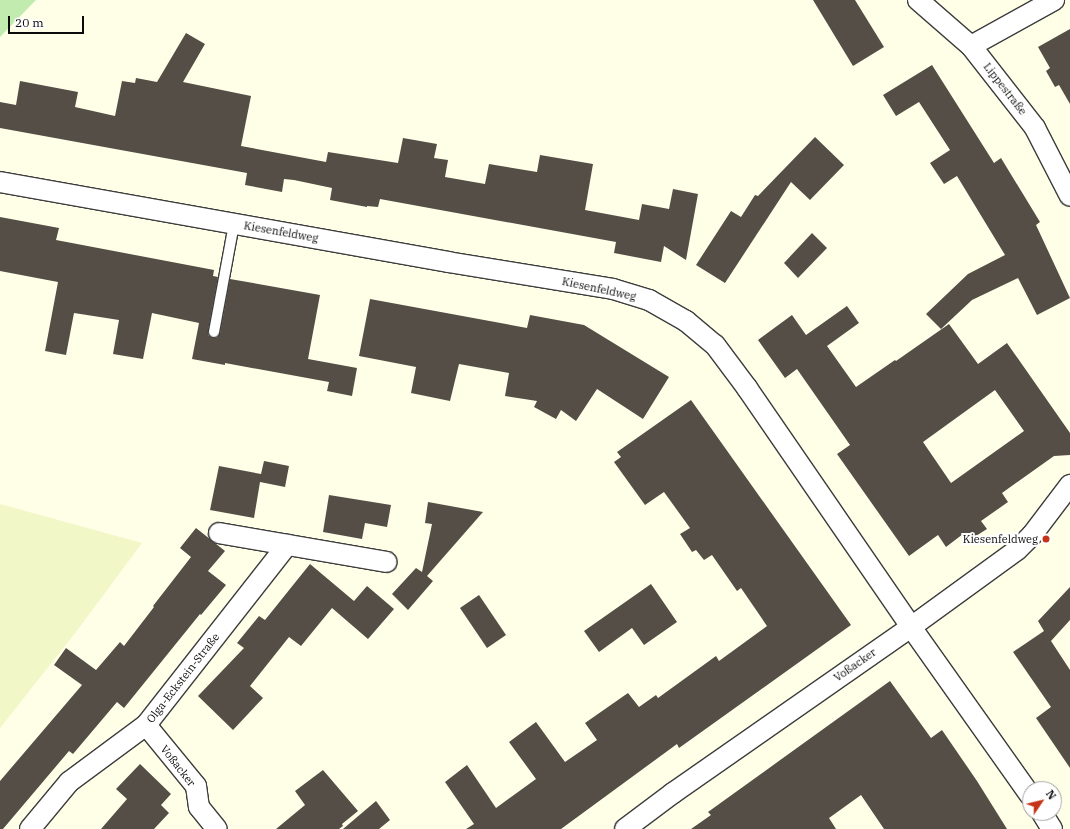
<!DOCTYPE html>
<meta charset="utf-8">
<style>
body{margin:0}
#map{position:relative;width:1070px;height:829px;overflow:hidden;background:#ffffe8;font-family:"IBM Plex Serif",serif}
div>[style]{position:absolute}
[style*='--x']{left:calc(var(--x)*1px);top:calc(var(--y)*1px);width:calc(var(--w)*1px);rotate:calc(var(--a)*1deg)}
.farmland>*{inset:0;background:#f1f7c6}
.green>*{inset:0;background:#c2ecaf}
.building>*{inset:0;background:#544e46}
.roads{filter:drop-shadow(1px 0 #3d3d3d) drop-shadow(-1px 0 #3d3d3d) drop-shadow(0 1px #3d3d3d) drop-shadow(0 -1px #3d3d3d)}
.lane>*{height:10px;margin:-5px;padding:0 5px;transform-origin:5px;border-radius:5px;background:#fff}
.street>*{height:20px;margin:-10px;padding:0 10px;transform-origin:10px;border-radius:10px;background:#fff}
.dots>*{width:11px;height:11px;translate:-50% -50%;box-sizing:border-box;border:2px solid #fff;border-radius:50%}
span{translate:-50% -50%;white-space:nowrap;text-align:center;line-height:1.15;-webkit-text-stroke:4px #fff;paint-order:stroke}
.street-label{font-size:11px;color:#0a0a0a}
.poi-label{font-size:11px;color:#0a0a0a}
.right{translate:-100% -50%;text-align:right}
.north{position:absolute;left:1022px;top:781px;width:40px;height:40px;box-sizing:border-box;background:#fff;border:1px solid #9d9d9d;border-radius:50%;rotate:55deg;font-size:11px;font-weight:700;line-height:16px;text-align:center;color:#0a0a0a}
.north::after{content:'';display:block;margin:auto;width:14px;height:18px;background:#c53318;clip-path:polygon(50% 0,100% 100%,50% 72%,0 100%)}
.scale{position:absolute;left:8px;top:16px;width:76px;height:18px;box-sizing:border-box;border:2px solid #0a0a0a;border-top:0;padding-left:5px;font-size:12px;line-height:14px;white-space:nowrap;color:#0a0a0a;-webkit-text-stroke:3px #fff;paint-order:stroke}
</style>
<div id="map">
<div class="farmland">
<div style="clip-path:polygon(0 504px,142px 543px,76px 632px,0 728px)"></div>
</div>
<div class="green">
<div style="clip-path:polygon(0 0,36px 0,0 37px)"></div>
</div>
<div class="building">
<div style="clip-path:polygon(813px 0,855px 0,884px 47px,853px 66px)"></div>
<div style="clip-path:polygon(1070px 29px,1070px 104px,1059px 85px,1055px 87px,1046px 71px,1050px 68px,1038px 47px)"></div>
<div style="clip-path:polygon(186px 33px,205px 44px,183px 82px,251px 96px,241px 146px,326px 162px,328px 152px,398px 163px,403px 138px,437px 144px,434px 158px,448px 160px,445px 177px,485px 184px,489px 164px,537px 172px,540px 155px,593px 164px,585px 210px,639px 220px,642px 204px,669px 209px,673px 189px,698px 194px,686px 260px,664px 246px,661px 262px,614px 253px,616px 242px,380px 199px,378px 207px,367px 206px,367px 207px,330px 200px,332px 188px,294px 180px,284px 179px,282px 192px,245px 185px,247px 173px,0 128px,0 102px,16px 105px,20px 81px,78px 92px,75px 107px,115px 116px,122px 81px,135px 83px,136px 78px,157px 82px)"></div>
<div style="clip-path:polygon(932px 65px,994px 163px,1001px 158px,1040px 222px,1036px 225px,1070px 298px,1037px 315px,1018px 278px,972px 300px,941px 329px,926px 314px,968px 274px,1005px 255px,957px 176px,944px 184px,930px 163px,950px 150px,919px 102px,896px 116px,883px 95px)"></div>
<div style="clip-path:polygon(815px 137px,844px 165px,810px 200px,791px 182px,725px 283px,696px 265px,731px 211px,741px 217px,755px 195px,758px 196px)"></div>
<div style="clip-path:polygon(0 217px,59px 228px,56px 240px,214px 270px,213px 276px,218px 277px,208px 331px,208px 335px,212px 338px,217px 338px,220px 333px,230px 279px,320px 295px,308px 359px,357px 368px,352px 396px,327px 391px,329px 382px,225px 363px,225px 365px,192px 359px,199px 323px,152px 313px,143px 359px,113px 354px,119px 320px,74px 313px,66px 355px,45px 351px,58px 282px,0 271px)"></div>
<div style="clip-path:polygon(812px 233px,827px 248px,798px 278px,784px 263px)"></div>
<div style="clip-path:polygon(370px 299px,527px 328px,530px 315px,584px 325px,669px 377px,643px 419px,597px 389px,576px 421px,561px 410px,556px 419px,534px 407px,537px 401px,505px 396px,509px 373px,459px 364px,450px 401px,411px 393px,416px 367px,359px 356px)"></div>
<div style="clip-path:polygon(evenodd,847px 306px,859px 323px,827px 346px,856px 387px,895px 360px,896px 361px,949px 324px,978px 364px,1007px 343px,1070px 433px,1070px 455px,1054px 456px,1002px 493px,1008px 502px,981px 521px,987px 529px,968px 541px,963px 534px,946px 547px,938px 535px,909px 556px,837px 454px,850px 445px,797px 369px,785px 378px,758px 340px,792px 315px,806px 335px,847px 306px,995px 390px,1024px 431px,951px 483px,923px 442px,995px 390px)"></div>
<div style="clip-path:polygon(691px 400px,851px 625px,679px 748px,677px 744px,561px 829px,466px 829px,474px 824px,445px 782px,467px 765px,496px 808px,536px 779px,509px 742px,536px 722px,565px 762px,597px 740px,585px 723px,628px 693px,639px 707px,656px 695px,658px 698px,716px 656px,719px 661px,767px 626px,741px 588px,737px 591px,712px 555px,704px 560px,696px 550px,692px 552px,680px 534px,690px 528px,664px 492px,645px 505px,614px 462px,621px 457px,617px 452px)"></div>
<div style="clip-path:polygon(264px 461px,289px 466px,285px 487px,260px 482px,254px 518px,210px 510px,219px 466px,261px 474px)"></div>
<div style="clip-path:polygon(329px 495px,391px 505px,387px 527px,365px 523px,362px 539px,323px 532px)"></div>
<div style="clip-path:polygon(428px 502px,483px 512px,427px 576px,433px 581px,408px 610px,392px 594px,416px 568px,422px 572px,432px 524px,425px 523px)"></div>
<div style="clip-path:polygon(196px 528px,225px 551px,208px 571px,226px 585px,201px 615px,200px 614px,124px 708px,117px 702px,73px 754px,69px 751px,3px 829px,0 829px,0 781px,82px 685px,54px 665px,66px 648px,96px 670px,120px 642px,124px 646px,154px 607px,153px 606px,191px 557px,180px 548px)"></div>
<div style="clip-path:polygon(310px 564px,354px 601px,367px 586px,394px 609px,368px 639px,332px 608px,301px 646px,289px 637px,250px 686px,263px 698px,233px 730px,198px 696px,244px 648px,237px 643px,259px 616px,265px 620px)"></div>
<div style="clip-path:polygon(651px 584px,677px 622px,644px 645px,632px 628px,599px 652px,584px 631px)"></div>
<div style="clip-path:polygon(1070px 587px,1070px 620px,1051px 641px,1070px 670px,1070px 768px,1036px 718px,1051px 707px,1013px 652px,1044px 631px,1038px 621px)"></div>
<div style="clip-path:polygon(479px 595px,506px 635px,487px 648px,460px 608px)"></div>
<div style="clip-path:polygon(890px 681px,931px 738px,942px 730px,977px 781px,1007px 829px,884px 829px,861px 795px,829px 818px,836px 829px,691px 829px,711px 815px,708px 812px)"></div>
<div style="clip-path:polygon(140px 764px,171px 794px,161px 805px,169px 813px,154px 829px,101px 829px,127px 799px,116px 789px)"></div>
<div style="clip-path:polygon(323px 770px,358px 811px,342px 824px,343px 826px,339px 829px,276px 829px,305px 805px,295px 791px)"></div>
<div style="clip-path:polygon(376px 801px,390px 820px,379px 829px,343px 829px)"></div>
</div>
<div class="roads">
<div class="lane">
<div style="--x:214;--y:332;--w:110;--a:-79.5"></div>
</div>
<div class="street">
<div style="--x:918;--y:0;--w:70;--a:41"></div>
<div style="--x:971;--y:46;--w:104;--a:52"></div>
<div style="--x:1035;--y:128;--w:76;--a:62.8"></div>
<div style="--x:971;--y:46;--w:95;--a:-29"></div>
<div style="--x:0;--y:182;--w:455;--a:10.1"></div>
<div style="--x:448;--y:262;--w:167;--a:9.3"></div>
<div style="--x:613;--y:289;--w:38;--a:17"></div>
<div style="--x:649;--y:300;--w:43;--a:29.6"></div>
<div style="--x:686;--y:321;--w:38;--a:40"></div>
<div style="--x:715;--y:345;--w:54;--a:53.3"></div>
<div style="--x:747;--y:388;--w:290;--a:55.5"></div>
<div style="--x:911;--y:627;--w:206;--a:54.7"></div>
<div style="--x:219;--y:533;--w:170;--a:9.8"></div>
<div style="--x:146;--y:725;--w:79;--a:50.7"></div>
<div style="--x:196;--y:786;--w:21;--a:82"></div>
<div style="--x:199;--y:807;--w:28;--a:51"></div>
<div style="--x:1042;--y:813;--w:19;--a:58"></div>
<div style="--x:30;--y:829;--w:61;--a:-50.3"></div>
<div style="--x:69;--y:782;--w:96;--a:-36.5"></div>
<div style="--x:146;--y:725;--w:229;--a:-51.9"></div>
<div style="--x:625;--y:829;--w:60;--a:-36.9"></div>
<div style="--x:673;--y:793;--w:290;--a:-34.9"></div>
<div style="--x:911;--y:627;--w:131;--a:-36"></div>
<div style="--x:1017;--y:550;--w:21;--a:-45"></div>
<div style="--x:1032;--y:535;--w:63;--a:-52.8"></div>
</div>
</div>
<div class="dots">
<div style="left:1046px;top:539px;background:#c53318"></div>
</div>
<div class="street-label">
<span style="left:1005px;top:89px;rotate:52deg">Lippestraße</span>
<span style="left:281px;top:232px;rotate:10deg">Kiesenfeldweg</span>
<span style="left:599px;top:289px;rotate:12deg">Kiesenfeldweg</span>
<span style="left:855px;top:665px;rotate:-35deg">Voßacker</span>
<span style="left:183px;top:678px;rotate:-52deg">Olga-Eckstein-Straße</span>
<span style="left:178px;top:766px;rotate:52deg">Voßacker</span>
</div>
<div class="poi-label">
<span class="right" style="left:1038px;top:539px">Kiesenfeldweg</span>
</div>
<div class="north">N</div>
<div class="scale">20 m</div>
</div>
